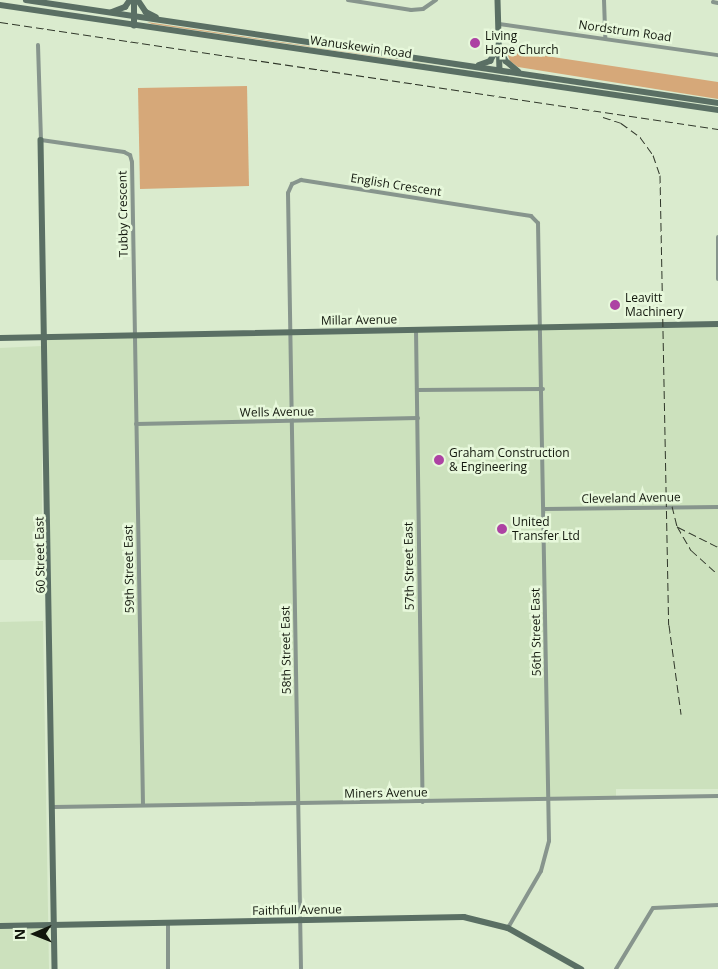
<!DOCTYPE html>
<style>
body{margin:0}
#map{position:relative;width:718px;height:969px;overflow:hidden;background:#daebce;font-family:"Open Sans",sans-serif}
div>[style]{position:absolute}
[style*='--x']{left:calc(var(--x)*1px);top:calc(var(--y)*1px);width:calc(var(--w)*1px);rotate:calc(var(--a)*1deg)}
.built>*{inset:0;background:#cce1bd}
.green>*{inset:0;background:#d6a879}
.street>*{height:4px;margin:-2px;padding:0 2px;transform-origin:2px;border-radius:2px;background:#87958d}
.secondary>*{height:5.5px;margin:-2.75px;padding:0 2.75px;transform-origin:2.75px;border-radius:2.75px;background:#5a6f64}
.rail>*{height:1px;margin-top:-0.5px;transform-origin:0;background:repeating-linear-gradient(90deg,#2f3629 0 8px,transparent 0 12px)}
.dots>*{width:14px;height:14px;translate:-50% -50%;box-sizing:border-box;border:2px solid #e7f8db;border-radius:50%}
span{translate:-50% -50%;white-space:nowrap;text-align:center;line-height:1.15;-webkit-text-stroke:5px #e7f8db;paint-order:stroke}
.street-label{font-size:12px;color:#11160c}
.poi-label{font-size:12px;color:#11160c}
.left{translate:0 -50%;text-align:left}
.north{position:absolute;left:10px;top:909px;width:50px;height:50px;-webkit-text-stroke:4px #e7f8db;paint-order:stroke;rotate:269deg;font-size:14px;font-weight:700;line-height:20px;text-align:center;color:#11160c}
.north::after{content:'';display:block;margin:auto;width:18px;height:22px;background:#11160c;clip-path:polygon(50% 0,100% 100%,50% 72%,0 100%)}
</style>
<div id="map">
<div class="built">
<div style="clip-path:polygon(718px 324px,718px 789px,616px 789px,616px 799px,54px 807px,47px 337px)"></div>
<div style="clip-path:polygon(42px 346px,42px 560px,0 560px,0 348px)"></div>
<div style="clip-path:polygon(43px 621px,49px 969px,0 969px,0 622px)"></div>
</div>
<div class="green">
<div style="clip-path:polygon(147px 22px,450px 67px,152px 24px)"></div>
<div style="clip-path:polygon(506px 50px,718px 82px,718px 99px,518px 67px,510px 61px)"></div>
<div style="clip-path:polygon(247px 86px,249px 186px,140px 189px,138px 88px)"></div>
</div>
<div class="street">
<div style="--x:348;--y:0;--w:64;--a:9"></div>
<div style="--x:411;--y:10;--w:12;--a:-5"></div>
<div style="--x:423;--y:9;--w:16;--a:-35"></div>
<div style="--x:604;--y:0;--w:38;--a:88"></div>
<div style="--x:713;--y:2;--w:5;--a:11"></div>
<div style="--x:499;--y:24;--w:221;--a:8.1"></div>
<div style="--x:38;--y:45;--w:95;--a:88.2"></div>
<div style="--x:41;--y:140;--w:84;--a:8.2"></div>
<div style="--x:124;--y:152;--w:7;--a:27"></div>
<div style="--x:130;--y:155;--w:7;--a:74"></div>
<div style="--x:132;--y:162;--w:643;--a:89.02"></div>
<div style="--x:718;--y:237;--w:42;--a:90"></div>
<div style="--x:416;--y:330;--w:472;--a:89.2"></div>
<div style="--x:417;--y:390;--w:126;--a:-0.5"></div>
<div style="--x:136;--y:424;--w:282;--a:-1.2"></div>
<div style="--x:545;--y:509;--w:173;--a:-0.7"></div>
<div style="--x:54;--y:807;--w:664;--a:-0.95"></div>
<div style="--x:168;--y:922;--w:47;--a:90"></div>
<div style="--x:301;--y:969;--w:776;--a:-90.96"></div>
<div style="--x:288;--y:193;--w:10;--a:-66"></div>
<div style="--x:292;--y:184;--w:10;--a:-24"></div>
<div style="--x:301;--y:180;--w:233;--a:8.9"></div>
<div style="--x:531;--y:216;--w:10;--a:45"></div>
<div style="--x:538;--y:223;--w:618;--a:88.98"></div>
<div style="--x:549;--y:841;--w:31;--a:105"></div>
<div style="--x:541;--y:871;--w:66;--a:120.1"></div>
<div style="--x:616;--y:969;--w:71;--a:-58.8"></div>
<div style="--x:653;--y:908;--w:65;--a:-2.6"></div>
</div>
<div class="secondary">
<div style="--x:26;--y:0;--w:700;--a:8.47"></div>
<div style="--x:138;--y:0;--w:14;--a:56"></div>
<div style="--x:146;--y:12;--w:11;--a:27"></div>
<div style="--x:498;--y:0;--w:70;--a:88.4"></div>
<div style="--x:0;--y:5;--w:726;--a:8.32"></div>
<div style="--x:112;--y:12;--w:14;--a:-21"></div>
<div style="--x:125;--y:7;--w:9;--a:-54"></div>
<div style="--x:134;--y:26;--w:26;--a:-90"></div>
<div style="--x:501;--y:50;--w:12;--a:66"></div>
<div style="--x:506;--y:61;--w:16;--a:40"></div>
<div style="--x:479;--y:65;--w:12;--a:-20"></div>
<div style="--x:490;--y:61;--w:16;--a:-60"></div>
<div style="--x:41;--y:140;--w:829;--a:89.03"></div>
<div style="--x:0;--y:338;--w:718;--a:-1.12"></div>
<div style="--x:0;--y:926;--w:464;--a:-1.1"></div>
<div style="--x:464;--y:917;--w:45;--a:14"></div>
<div style="--x:508;--y:928;--w:84;--a:29.3"></div>
</div>
<div class="rail">
<div style="--x:0;--y:22;--w:726;--a:8.48"></div>
<div style="--x:603;--y:117;--w:19;--a:18"></div>
<div style="--x:621;--y:123;--w:24;--a:36"></div>
<div style="--x:640;--y:137;--w:22;--a:54"></div>
<div style="--x:653;--y:155;--w:21;--a:71"></div>
<div style="--x:660;--y:175;--w:450;--a:88.9"></div>
<div style="--x:669;--y:625;--w:90;--a:82.3"></div>
<div style="--x:672;--y:506;--w:21;--a:76"></div>
<div style="--x:677;--y:526;--w:28;--a:60"></div>
<div style="--x:691;--y:550;--w:36;--a:42"></div>
<div style="--x:678;--y:527;--w:45;--a:26.6"></div>
</div>
<div class="dots">
<div style="left:475px;top:43px;background:#ad42a3"></div>
<div style="left:615px;top:305px;background:#ad42a3"></div>
<div style="left:439px;top:460px;background:#ad42a3"></div>
<div style="left:502px;top:529px;background:#ad42a3"></div>
</div>
<div class="street-label">
<span style="left:625px;top:31px;rotate:8deg">Nordstrum Road</span>
<span style="left:361px;top:47px;rotate:8deg">Wanuskewin Road</span>
<span style="left:396px;top:185px;rotate:9deg">English Crescent</span>
<span style="left:123px;top:214px;rotate:-91deg">Tubby Crescent</span>
<span style="left:359px;top:320px;rotate:-1deg">Millar Avenue</span>
<span style="left:277px;top:412px;rotate:-1deg">Wells Avenue</span>
<span style="left:631px;top:498px;rotate:-1deg">Cleveland Avenue</span>
<span style="left:40px;top:555px;rotate:-91deg">60 Street East</span>
<span style="left:409px;top:566px;rotate:-91deg">57th Street East</span>
<span style="left:129px;top:569px;rotate:-91deg">59th Street East</span>
<span style="left:536px;top:632px;rotate:-91deg">56th Street East</span>
<span style="left:286px;top:650px;rotate:-91deg">58th Street East</span>
<span style="left:386px;top:793px;rotate:-1deg">Miners Avenue</span>
<span style="left:297px;top:910px;rotate:-1deg">Faithfull Avenue</span>
</div>
<div class="poi-label">
<span class="left" style="left:485px;top:43px">Living<br>Hope Church</span>
<span class="left" style="left:625px;top:305px">Leavitt<br>Machinery</span>
<span class="left" style="left:449px;top:460px">Graham Construction<br>&amp; Engineering</span>
<span class="left" style="left:512px;top:529px">United<br>Transfer Ltd</span>
</div>
<div class="north">N</div>
</div>
